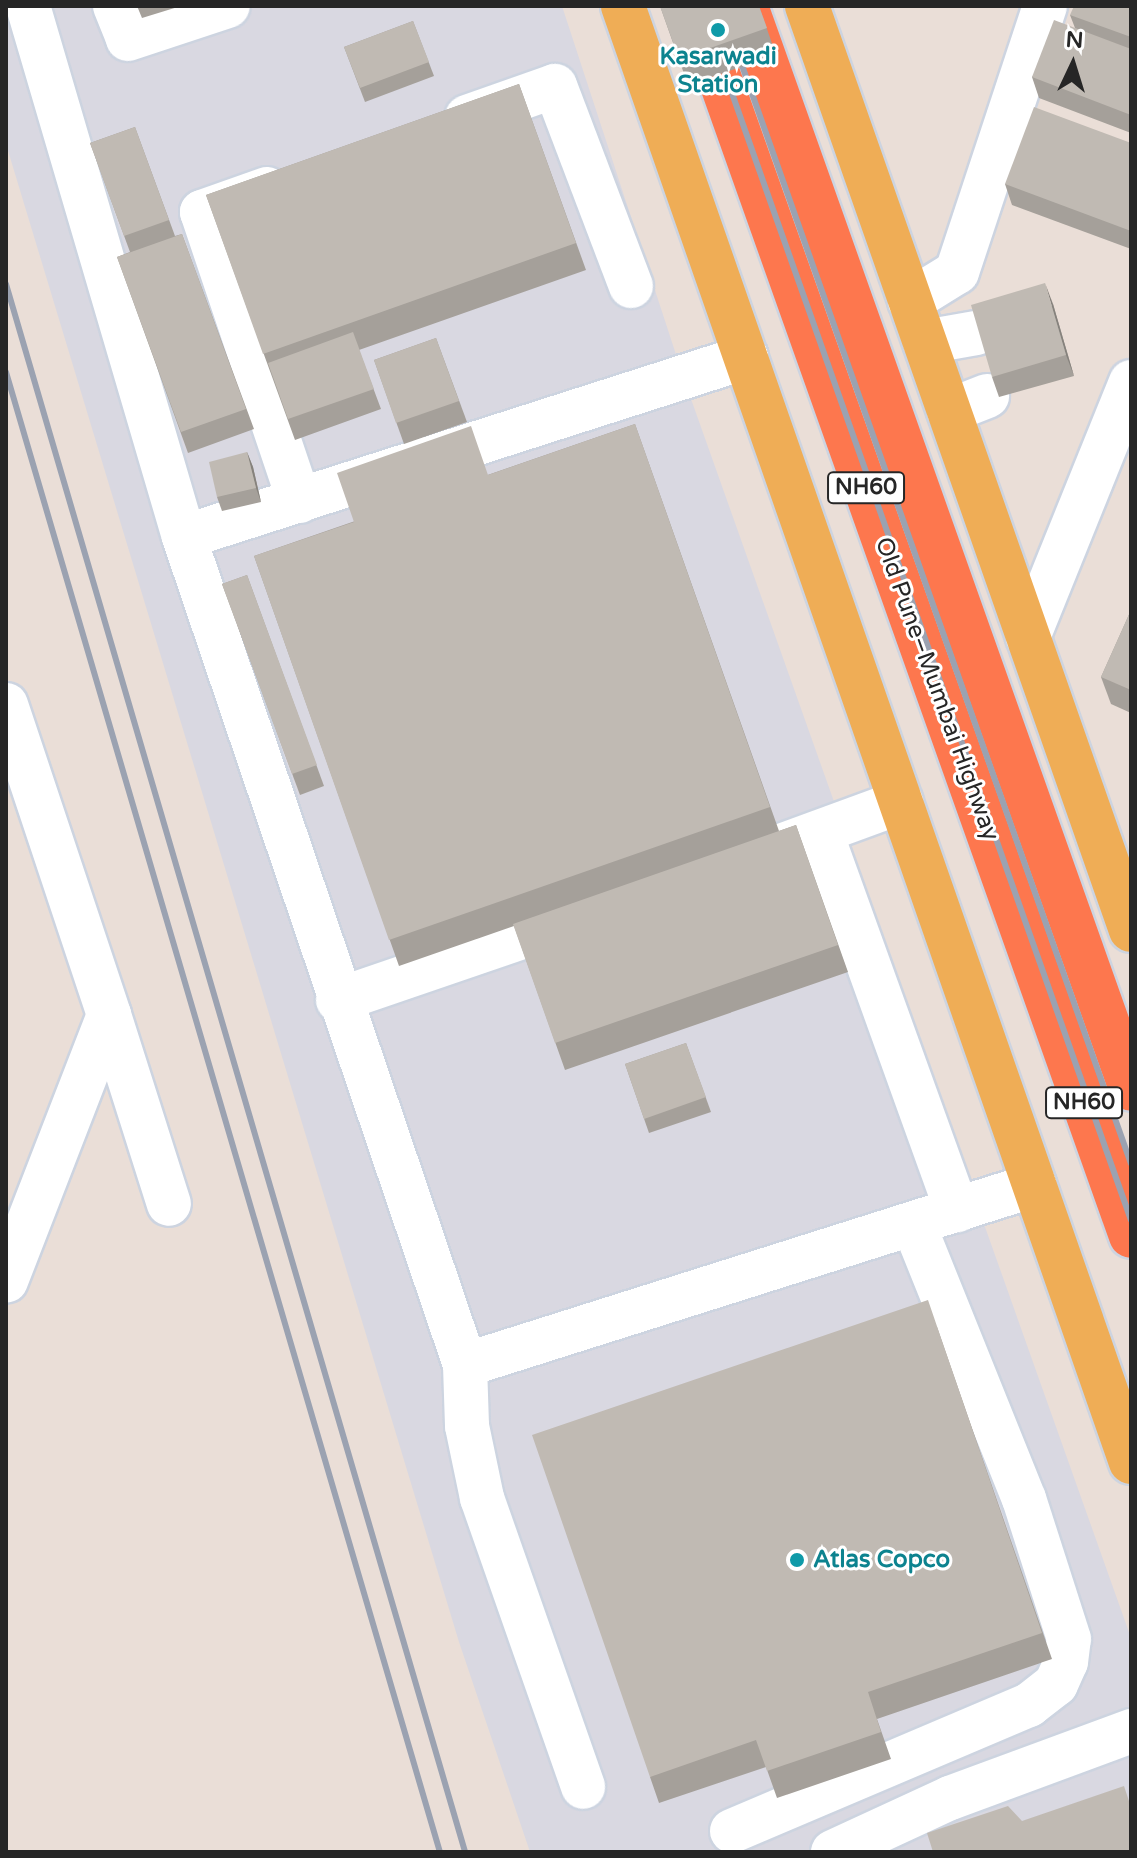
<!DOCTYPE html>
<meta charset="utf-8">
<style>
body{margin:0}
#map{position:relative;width:1137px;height:1858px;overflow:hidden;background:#eaded7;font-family:"Varela Round",sans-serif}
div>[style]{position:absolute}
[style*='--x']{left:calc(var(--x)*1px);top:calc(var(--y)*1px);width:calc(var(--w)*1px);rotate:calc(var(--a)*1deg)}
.industrial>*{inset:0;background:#d9d8e1}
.roads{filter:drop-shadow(2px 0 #cdd4e0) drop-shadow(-2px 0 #cdd4e0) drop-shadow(0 2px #cdd4e0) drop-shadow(0 -2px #cdd4e0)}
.minor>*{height:44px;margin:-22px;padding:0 22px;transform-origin:22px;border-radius:22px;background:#fff}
.major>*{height:44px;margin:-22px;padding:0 22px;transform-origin:22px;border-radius:22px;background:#efad56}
.highway>*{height:44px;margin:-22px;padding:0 22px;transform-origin:22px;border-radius:22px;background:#fd774e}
.rail>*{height:6px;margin:-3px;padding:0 3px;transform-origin:3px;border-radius:3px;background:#9ba2b1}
.wall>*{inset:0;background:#a5a09a}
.shaded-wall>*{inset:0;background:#86827d}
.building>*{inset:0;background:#c0bab3}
.dots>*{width:22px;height:22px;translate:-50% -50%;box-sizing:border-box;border:4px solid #fff;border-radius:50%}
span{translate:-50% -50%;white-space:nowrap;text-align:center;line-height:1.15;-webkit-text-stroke:6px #fff;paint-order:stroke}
.shield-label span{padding:2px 6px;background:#fff;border:2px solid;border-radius:6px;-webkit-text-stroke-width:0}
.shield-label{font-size:22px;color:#262626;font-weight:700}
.culture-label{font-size:24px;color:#0d838f;font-weight:700}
.left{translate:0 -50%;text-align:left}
.street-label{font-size:24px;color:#262626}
.frame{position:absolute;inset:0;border:8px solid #262626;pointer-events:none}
.north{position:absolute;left:1033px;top:24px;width:80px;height:80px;-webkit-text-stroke:6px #fff;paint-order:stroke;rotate:4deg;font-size:22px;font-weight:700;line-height:32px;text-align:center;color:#262626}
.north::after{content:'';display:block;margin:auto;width:28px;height:36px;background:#262626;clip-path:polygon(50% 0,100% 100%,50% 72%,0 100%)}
</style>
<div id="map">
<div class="industrial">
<div style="clip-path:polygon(6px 6px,562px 6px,685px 382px,1131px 1638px,1131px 1852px,530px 1852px,459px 1642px,6px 144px)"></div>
</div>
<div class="roads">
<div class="minor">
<div style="--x:28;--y:6;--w:553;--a:73.63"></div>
<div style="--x:184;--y:537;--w:874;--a:71.25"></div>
<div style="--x:465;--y:1365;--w:61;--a:88.1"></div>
<div style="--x:467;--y:1426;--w:74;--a:78.2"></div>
<div style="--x:482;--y:1498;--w:306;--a:70.7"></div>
<div style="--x:115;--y:6;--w:35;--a:68"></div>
<div style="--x:128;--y:39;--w:105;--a:-18.3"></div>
<div style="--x:467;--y:117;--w:93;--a:-19.4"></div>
<div style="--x:555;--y:86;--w:214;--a:69.2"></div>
<div style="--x:267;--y:189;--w:69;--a:160.5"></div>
<div style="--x:202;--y:212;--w:305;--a:71.4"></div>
<div style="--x:910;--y:301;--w:55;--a:-31.7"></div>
<div style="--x:957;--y:272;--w:280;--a:-71.7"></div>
<div style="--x:925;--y:342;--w:52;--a:-10"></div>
<div style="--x:949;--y:411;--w:41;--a:-21.5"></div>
<div style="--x:184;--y:537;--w:590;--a:-17.76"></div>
<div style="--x:1028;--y:637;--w:275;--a:-68"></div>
<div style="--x:6;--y:705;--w:327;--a:71.6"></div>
<div style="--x:109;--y:1015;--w:285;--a:111.2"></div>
<div style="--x:821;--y:833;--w:401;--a:70.2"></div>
<div style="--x:745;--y:859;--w:166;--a:-20.1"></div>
<div style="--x:338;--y:1000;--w:250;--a:-18.9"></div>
<div style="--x:109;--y:1015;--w:198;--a:72.4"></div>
<div style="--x:465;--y:1365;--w:597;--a:-17.55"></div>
<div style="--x:732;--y:1831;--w:323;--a:-23"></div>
<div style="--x:1029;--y:1705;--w:34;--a:-38"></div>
<div style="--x:1056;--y:1684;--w:24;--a:-66"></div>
<div style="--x:1066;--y:1662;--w:23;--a:-83"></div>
<div style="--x:1069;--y:1639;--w:147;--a:-107.8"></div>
<div style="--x:1024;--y:1499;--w:297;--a:-111.9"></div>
<div style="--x:833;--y:1852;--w:129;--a:-24.8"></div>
<div style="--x:950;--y:1798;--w:193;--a:-20.3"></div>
</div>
<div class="major">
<div style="--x:623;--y:6;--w:1542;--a:70.77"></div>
<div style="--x:807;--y:6;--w:979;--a:70.68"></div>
</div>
<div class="highway">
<div style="--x:694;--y:6;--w:1305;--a:70.44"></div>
<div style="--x:746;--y:6;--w:1149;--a:70.43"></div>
</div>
</div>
<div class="rail">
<div style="--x:721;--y:6;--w:1228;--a:70.5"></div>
<div style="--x:717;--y:51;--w:1240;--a:70.5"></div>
<div style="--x:6;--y:284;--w:1634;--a:73.68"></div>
<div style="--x:6;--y:372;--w:1542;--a:73.66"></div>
</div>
<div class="wall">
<div style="clip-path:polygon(137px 6px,181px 6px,142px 18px)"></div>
<div style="clip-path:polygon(660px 6px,759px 6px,776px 55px,688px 85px)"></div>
<div style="clip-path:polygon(1131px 6px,1131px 133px,1039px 98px,1032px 77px,1075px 28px,1070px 15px)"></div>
<div style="clip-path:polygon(413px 21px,434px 76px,365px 102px,344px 47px)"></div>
<div style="clip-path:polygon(519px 84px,586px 270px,359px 350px,381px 409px,295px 440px,206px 195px)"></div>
<div style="clip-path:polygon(135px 127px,175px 236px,182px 234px,254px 429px,188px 453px,117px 257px,130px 252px,90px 143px)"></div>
<div style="clip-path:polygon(1131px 143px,1131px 249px,1012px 205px,1005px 184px)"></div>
<div style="clip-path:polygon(1053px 304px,1074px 376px,999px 397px,992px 377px)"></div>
<div style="clip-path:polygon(436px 338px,467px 422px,404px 444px,374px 360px)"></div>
<div style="clip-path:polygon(635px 424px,779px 831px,796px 825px,848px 972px,565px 1070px,514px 926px,399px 966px,254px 556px)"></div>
<div style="clip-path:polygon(247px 452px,253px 467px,261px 502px,222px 511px,217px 497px)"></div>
<div style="clip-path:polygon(247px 575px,324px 786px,300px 795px,222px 584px)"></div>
<div style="clip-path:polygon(1131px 610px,1131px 713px,1111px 704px,1101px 677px)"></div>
<div style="clip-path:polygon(686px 1043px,711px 1112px,649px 1133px,625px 1064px)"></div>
<div style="clip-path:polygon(937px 1327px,1052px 1659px,877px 1719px,891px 1759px,777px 1798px,766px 1767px,659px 1803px,650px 1777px)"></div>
</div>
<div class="shaded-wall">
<div style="clip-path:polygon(1045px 283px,1053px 304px,1074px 376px,1066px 355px)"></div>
<div style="clip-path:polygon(247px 452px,253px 467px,261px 502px,256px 488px)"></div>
</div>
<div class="building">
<div style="clip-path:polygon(660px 6px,759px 6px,767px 28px,679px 59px)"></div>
<div style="clip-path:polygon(1074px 6px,1131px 6px,1131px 37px,1070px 15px)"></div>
<div style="clip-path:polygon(1054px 20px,1131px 49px,1131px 115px,1032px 77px)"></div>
<div style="clip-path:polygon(413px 21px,429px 62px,360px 88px,344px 47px)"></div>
<div style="clip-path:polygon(519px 84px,576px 243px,263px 354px,206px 195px)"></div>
<div style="clip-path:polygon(1034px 107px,1131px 143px,1131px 231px,1005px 184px)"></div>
<div style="clip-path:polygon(135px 127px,169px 220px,124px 236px,90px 143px)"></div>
<div style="clip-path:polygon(182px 234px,246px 409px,181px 432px,117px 257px)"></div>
<div style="clip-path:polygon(1045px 283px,1066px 355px,992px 377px,971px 305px)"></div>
<div style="clip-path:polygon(353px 332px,374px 389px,288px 419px,268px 363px)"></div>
<div style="clip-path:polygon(436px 338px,459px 401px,396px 423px,374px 360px)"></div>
<div style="clip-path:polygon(635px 424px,770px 807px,389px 940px,254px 556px,354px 522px,337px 473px,471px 426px,488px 475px)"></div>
<div style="clip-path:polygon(247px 452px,256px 488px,217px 497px,209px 462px)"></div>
<div style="clip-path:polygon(247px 575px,317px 765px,292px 774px,222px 584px)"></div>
<div style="clip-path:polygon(1131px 610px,1131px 690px,1101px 677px)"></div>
<div style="clip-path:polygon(796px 825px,838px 945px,555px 1043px,513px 924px)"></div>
<div style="clip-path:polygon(686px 1043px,706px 1097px,644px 1119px,625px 1064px)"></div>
<div style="clip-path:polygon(928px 1300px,1042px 1633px,868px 1692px,881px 1732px,767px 1771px,756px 1740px,650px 1777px,532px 1435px)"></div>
<div style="clip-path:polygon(1124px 1786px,1131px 1807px,1131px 1852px,933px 1852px,927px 1833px,1008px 1806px,1022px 1821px)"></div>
</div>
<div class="dots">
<div style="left:718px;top:30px;background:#0f9aa8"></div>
<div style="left:797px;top:1560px;background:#0f9aa8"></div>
</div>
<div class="shield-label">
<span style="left:866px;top:488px">NH60</span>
<span style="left:1084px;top:1103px">NH60</span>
</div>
<div class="culture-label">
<span style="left:718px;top:71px">Kasarwadi<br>Station</span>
<span class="left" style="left:813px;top:1560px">Atlas Copco</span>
</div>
<div class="street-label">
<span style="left:937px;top:689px;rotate:70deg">Old Pune–Mumbai Highway</span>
</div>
<div class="frame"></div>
<div class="north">N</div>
</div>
